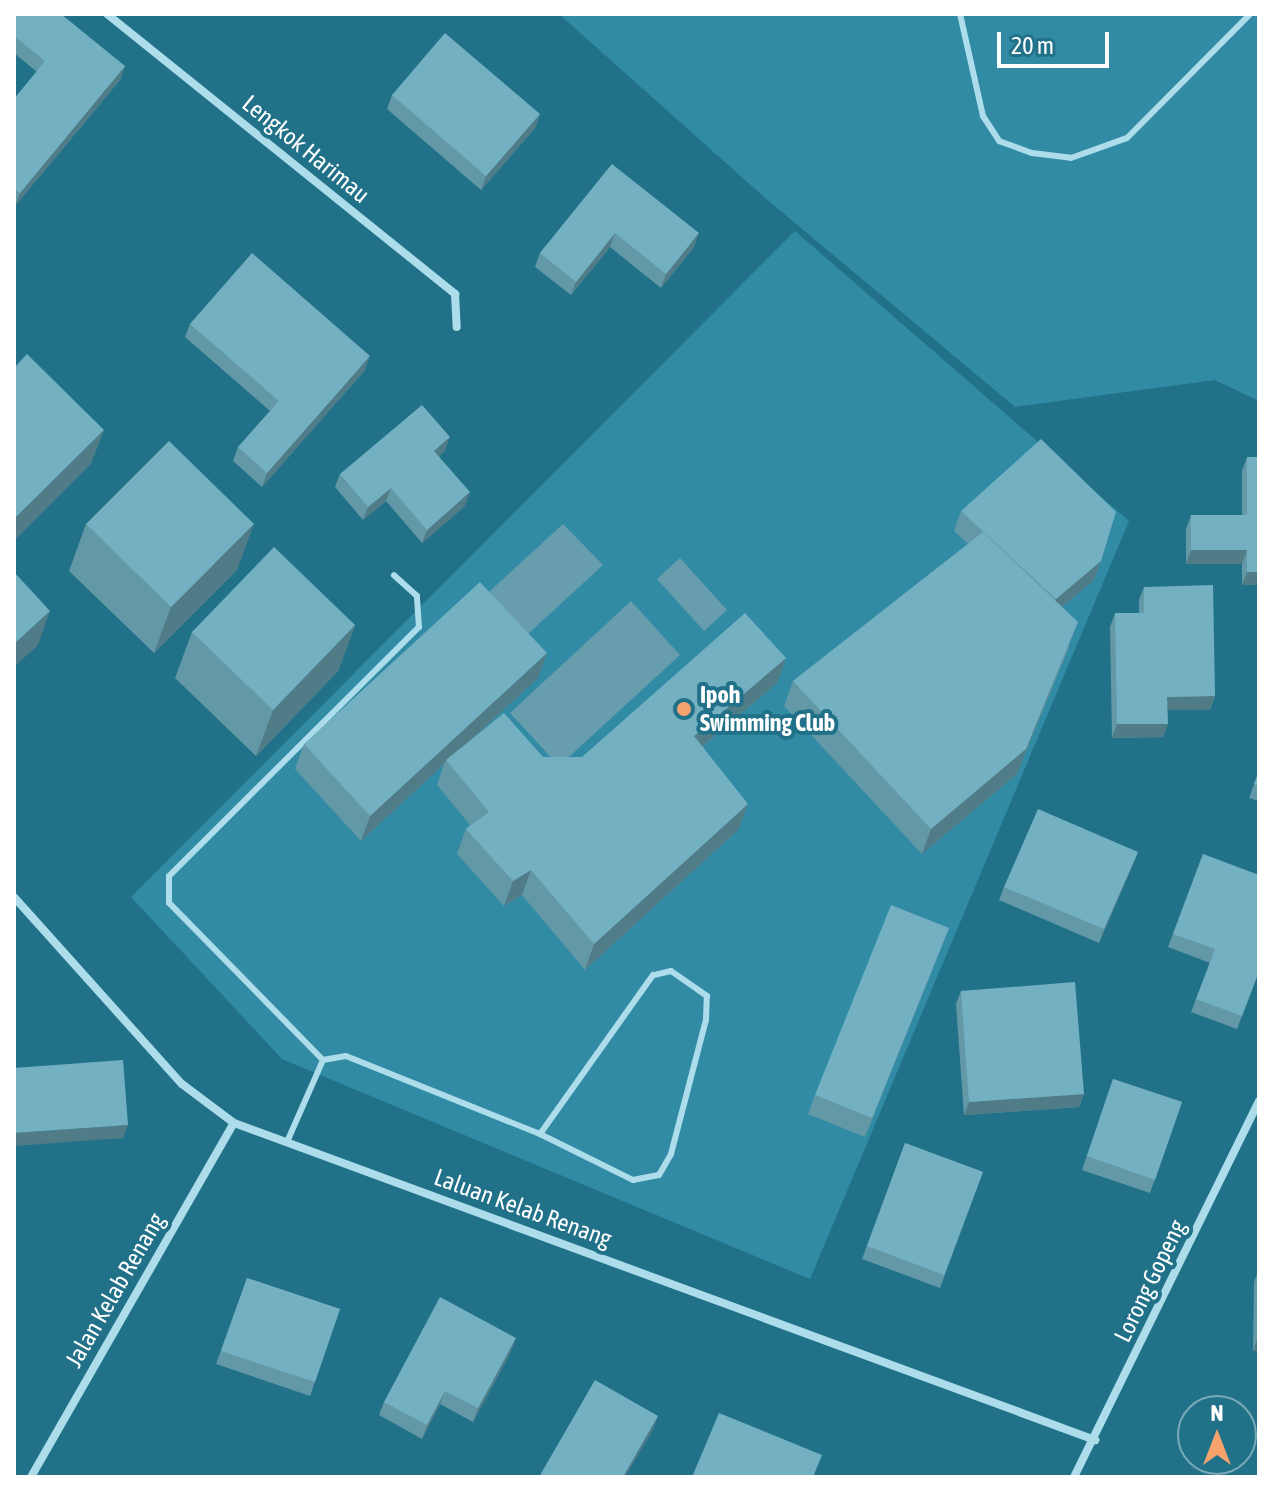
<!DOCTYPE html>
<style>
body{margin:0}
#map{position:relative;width:1273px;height:1491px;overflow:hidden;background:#217189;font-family:"Asap Condensed",sans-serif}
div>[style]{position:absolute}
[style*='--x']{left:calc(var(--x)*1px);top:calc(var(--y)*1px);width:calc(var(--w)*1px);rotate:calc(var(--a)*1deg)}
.green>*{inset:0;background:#328ba4}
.water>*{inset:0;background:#689dae}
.service>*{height:6px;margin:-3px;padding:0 3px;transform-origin:3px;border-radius:3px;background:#adddeb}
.minor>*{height:8px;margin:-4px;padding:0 4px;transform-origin:4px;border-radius:4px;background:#adddeb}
.wall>*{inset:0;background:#6398a7}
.shaded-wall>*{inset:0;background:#507c88}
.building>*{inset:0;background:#73b1c2}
.dots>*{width:22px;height:22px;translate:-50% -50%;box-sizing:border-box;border:4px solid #217189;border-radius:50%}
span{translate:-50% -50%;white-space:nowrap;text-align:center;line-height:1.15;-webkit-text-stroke:8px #217189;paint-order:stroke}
.street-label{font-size:24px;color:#fff}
.poi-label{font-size:24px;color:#fff;font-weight:700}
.left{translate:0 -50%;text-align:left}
.frame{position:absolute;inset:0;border:16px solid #fff;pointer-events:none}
.north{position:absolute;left:1177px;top:1395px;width:80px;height:80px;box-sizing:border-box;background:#217189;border:2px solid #7aaab8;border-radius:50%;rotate:0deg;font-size:22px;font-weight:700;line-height:32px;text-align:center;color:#fff}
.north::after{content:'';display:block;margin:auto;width:28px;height:36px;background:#f7a36e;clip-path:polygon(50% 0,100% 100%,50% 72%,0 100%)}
.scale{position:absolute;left:997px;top:32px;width:112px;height:36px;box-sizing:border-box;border:4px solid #fff;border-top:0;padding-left:10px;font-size:24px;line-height:28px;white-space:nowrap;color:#fff;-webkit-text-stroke:6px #217189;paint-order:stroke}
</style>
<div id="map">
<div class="green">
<div style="clip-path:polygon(559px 14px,1259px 14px,1259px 401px,1215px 380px,1015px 407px,764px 197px)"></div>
<div style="clip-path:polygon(795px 231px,1129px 521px,810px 1279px,282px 1059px,131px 897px)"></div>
</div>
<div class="water">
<div style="clip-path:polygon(563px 524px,603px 565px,517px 644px,478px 602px)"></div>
<div style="clip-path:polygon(680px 558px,727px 610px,704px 631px,657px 579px)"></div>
<div style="clip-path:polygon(631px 601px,680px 655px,559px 766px,510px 713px)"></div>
</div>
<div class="service">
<div style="--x:960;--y:14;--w:105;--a:77.3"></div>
<div style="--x:983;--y:116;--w:30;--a:57"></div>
<div style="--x:999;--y:141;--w:35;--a:20"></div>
<div style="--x:1032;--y:153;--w:39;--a:7"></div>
<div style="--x:1071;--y:158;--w:59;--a:-19.7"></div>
<div style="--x:1127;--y:138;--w:175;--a:-45.2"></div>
<div style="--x:323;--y:1060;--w:220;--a:-134.4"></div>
<div style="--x:169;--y:903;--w:27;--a:-90"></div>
<div style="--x:169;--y:876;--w:353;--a:-44.9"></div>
<div style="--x:419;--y:627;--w:31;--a:-94"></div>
<div style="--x:417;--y:596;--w:31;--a:-138"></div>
<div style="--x:287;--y:1142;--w:90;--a:-66.3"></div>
<div style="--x:323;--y:1060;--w:23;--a:-10"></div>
<div style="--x:346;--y:1056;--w:209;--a:21.9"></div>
<div style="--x:540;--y:1134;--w:104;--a:26.3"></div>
<div style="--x:633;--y:1180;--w:26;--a:-11"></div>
<div style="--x:659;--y:1175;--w:24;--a:-60"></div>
<div style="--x:671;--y:1154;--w:138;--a:-75.4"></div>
<div style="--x:706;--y:1020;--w:24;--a:-88"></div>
<div style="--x:707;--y:996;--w:44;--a:-145.2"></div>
<div style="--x:671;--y:971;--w:18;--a:167"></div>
<div style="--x:653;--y:975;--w:195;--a:125.4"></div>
</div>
<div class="minor">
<div style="--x:107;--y:14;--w:447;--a:38.8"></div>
<div style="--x:455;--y:294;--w:33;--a:87"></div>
<div style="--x:14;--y:897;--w:251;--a:48.1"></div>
<div style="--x:182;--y:1084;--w:65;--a:36.9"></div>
<div style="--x:234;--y:1123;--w:918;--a:20.21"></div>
<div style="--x:31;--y:1477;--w:408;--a:-60.2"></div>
<div style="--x:1074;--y:1477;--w:419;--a:-63.8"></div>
</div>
<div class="wall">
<div style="clip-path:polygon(14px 14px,125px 66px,120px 80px,15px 206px,14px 99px,37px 72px,14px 53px)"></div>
<div style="clip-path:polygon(392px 95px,540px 114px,535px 128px,481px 190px,387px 109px)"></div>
<div style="clip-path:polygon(612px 164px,694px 247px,661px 288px,610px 247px,571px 295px,535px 267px,540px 253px)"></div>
<div style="clip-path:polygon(190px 324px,365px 370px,262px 487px,233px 461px,238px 447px,270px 411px,185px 337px)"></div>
<div style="clip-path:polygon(445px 451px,439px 456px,465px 506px,422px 543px,386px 501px,363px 520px,335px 487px,340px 474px)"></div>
<div style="clip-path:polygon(1247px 457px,1259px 585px,1242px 585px,1242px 564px,1186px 564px,1186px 529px,1191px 515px,1242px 515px,1242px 471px)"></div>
<div style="clip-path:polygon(961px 511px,1101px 561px,1094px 580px,1062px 607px,1069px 647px,1017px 774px,922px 854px,784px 706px,793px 681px,968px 544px,954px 531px)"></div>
<div style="clip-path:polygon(86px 524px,237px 570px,154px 653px,69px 571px)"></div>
<div style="clip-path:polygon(1144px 587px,1215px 696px,1210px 710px,1167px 710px,1163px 737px,1112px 738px,1110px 627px,1115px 613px,1139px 613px,1139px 600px)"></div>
<div style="clip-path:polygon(355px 625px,338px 671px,256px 756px,175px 678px,192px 632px)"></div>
<div style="clip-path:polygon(786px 658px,777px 683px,703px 746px,739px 829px,585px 970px,522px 895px,504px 906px,457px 854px,466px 829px,470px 825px,437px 785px,444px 764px,361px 841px,295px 769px,304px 744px,538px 678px,471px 740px,543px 757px,582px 757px)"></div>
<div style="clip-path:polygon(1259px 771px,1259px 801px,1249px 798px)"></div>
<div style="clip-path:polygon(1138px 852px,1099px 943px,999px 900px,1004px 887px)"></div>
<div style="clip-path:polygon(1203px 854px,1259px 972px,1237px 1029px,1191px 1012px,1210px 963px,1168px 947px)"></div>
<div style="clip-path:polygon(949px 928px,865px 1137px,808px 1114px,815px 1095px)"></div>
<div style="clip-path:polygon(961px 991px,1084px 1094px,1079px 1107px,964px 1115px,956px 1004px)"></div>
<div style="clip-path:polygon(1113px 1079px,1182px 1102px,1150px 1193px,1082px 1170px)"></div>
<div style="clip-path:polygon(905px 1143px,983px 1172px,940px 1288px,862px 1259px)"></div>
<div style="clip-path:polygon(1259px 1269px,1259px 1351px,1253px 1351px,1254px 1282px)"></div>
<div style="clip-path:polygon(247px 1278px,340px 1309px,310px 1396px,216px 1364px)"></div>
<div style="clip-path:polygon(511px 1352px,473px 1422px,440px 1404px,422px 1439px,379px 1415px,384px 1402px)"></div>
</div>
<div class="shaded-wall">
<div style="clip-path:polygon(125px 66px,120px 80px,15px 206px,20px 193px)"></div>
<div style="clip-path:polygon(540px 114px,535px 128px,481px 190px,486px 176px)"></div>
<div style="clip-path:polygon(615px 233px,610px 247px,571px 295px,576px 282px)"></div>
<div style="clip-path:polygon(699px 233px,694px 247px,661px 288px,666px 274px)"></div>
<div style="clip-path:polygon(370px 356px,365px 370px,262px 487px,267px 473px)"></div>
<div style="clip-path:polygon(104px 430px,91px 464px,14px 541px,14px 523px,16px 517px)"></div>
<div style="clip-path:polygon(450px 437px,445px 451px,429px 464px,434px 451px)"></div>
<div style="clip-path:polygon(391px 488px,386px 501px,363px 520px,368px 507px)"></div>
<div style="clip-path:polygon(470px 492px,465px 506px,422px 543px,427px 530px)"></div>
<div style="clip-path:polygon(254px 524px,237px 570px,154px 653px,171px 607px)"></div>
<div style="clip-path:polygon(1191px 550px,1247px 550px,1242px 564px,1186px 564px)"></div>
<div style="clip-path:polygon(1101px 561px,1094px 580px,1049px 618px,1056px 599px)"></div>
<div style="clip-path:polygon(1247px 572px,1259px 572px,1259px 585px,1242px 585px)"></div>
<div style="clip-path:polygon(50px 611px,38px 645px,14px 667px,14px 644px)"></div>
<div style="clip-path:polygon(1078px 622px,1017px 774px,922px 854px,931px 829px)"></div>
<div style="clip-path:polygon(355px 625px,338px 671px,256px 756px,273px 710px)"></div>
<div style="clip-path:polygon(547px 653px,538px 678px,447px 762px,446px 760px,444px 764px,361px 841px,370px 816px)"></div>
<div style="clip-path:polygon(786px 658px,777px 683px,685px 761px,694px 736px)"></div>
<div style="clip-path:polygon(1215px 696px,1210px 710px,1162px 710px,1167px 697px)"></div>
<div style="clip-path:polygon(1117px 724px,1168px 724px,1163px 737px,1112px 738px)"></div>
<div style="clip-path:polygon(748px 804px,739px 829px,585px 970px,594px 944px)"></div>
<div style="clip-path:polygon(1138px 852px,1133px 865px,1099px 943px,1104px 929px)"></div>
<div style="clip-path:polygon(531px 870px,522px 895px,504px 906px,513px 881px)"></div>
<div style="clip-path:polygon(1084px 1094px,1079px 1107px,964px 1115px,969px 1102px)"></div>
<div style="clip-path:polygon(128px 1125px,123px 1138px,14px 1146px,14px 1133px)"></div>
<div style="clip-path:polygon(1258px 1337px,1259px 1337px,1259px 1351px,1253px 1351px)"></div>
<div style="clip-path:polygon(516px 1338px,511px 1352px,473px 1422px,478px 1408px)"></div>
<div style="clip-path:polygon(445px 1391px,440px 1404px,422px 1439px,427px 1425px)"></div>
<div style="clip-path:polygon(658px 1416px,653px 1430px,625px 1477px,623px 1477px)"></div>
</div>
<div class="building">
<div style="clip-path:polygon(14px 14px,61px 14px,125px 66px,20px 193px,14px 188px,14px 99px,45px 61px,14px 36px)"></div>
<div style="clip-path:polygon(445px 33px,540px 114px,486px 176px,392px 95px)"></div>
<div style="clip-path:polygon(612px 164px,699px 233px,666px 274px,615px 233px,576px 282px,540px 253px)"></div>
<div style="clip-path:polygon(252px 253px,370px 356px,267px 473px,238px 447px,279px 401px,190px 324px)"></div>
<div style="clip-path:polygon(27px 354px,104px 430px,16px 517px,14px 515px,14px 368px)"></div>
<div style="clip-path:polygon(422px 405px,450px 437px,434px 451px,470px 492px,427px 530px,391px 488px,368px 507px,340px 474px)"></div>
<div style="clip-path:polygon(1041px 439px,1116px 512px,1101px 561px,1056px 599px,961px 511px)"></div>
<div style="clip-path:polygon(169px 441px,254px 524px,171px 607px,86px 524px)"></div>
<div style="clip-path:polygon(1247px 457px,1259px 457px,1259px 572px,1247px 572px,1247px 550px,1191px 550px,1191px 515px,1247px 515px)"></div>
<div style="clip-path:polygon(983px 532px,1078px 622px,1026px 749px,931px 829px,793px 681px)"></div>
<div style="clip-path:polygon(274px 547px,355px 625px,273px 710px,192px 632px)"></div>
<div style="clip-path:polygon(14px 572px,50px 611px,14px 644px)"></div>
<div style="clip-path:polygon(480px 582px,547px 653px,370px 816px,304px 744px)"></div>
<div style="clip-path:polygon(1213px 585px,1215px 696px,1167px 697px,1168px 724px,1117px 724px,1115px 613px,1144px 613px,1144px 587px)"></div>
<div style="clip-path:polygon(745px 613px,786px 658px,694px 736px,748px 804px,594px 944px,531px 870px,513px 881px,466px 829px,489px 812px,446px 760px,504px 713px,543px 757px,582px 757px)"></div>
<div style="clip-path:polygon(1259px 771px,1259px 786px,1254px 784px)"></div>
<div style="clip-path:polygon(1038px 809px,1138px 852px,1104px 929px,1004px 887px)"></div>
<div style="clip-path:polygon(1203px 854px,1259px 875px,1259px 971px,1242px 1016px,1196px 999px,1215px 949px,1173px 934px)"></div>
<div style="clip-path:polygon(891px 905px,949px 928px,872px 1118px,815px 1095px)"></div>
<div style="clip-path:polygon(1075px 982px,1084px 1094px,969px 1102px,961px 991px)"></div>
<div style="clip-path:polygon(123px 1060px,128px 1125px,14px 1133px,14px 1068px)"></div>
<div style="clip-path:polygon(1113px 1079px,1182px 1102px,1155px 1180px,1087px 1156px)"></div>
<div style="clip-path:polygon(905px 1143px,983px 1172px,944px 1275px,867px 1246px)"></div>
<div style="clip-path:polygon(1259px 1277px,1259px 1337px,1258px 1337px)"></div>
<div style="clip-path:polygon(247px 1278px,340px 1309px,315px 1382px,221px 1351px)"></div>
<div style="clip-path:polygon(440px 1297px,516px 1338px,478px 1408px,445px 1391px,427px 1425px,384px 1402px)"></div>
<div style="clip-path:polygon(595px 1380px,658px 1416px,623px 1477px,539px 1477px)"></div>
<div style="clip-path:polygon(719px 1413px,822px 1455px,813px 1477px,692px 1477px)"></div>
</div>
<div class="dots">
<div style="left:684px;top:709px;background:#f7a36e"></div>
</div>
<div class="street-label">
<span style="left:306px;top:149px;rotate:39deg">Lengkok Harimau</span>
<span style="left:523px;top:1208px;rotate:20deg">Laluan Kelab Renang</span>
<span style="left:1150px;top:1281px;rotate:-64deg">Lorong Gopeng</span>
<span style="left:115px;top:1290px;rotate:-60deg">Jalan Kelab Renang</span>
</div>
<div class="poi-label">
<span class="left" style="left:700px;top:709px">Ipoh<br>Swimming Club</span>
</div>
<div class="frame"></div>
<div class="north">N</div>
<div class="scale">20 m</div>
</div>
